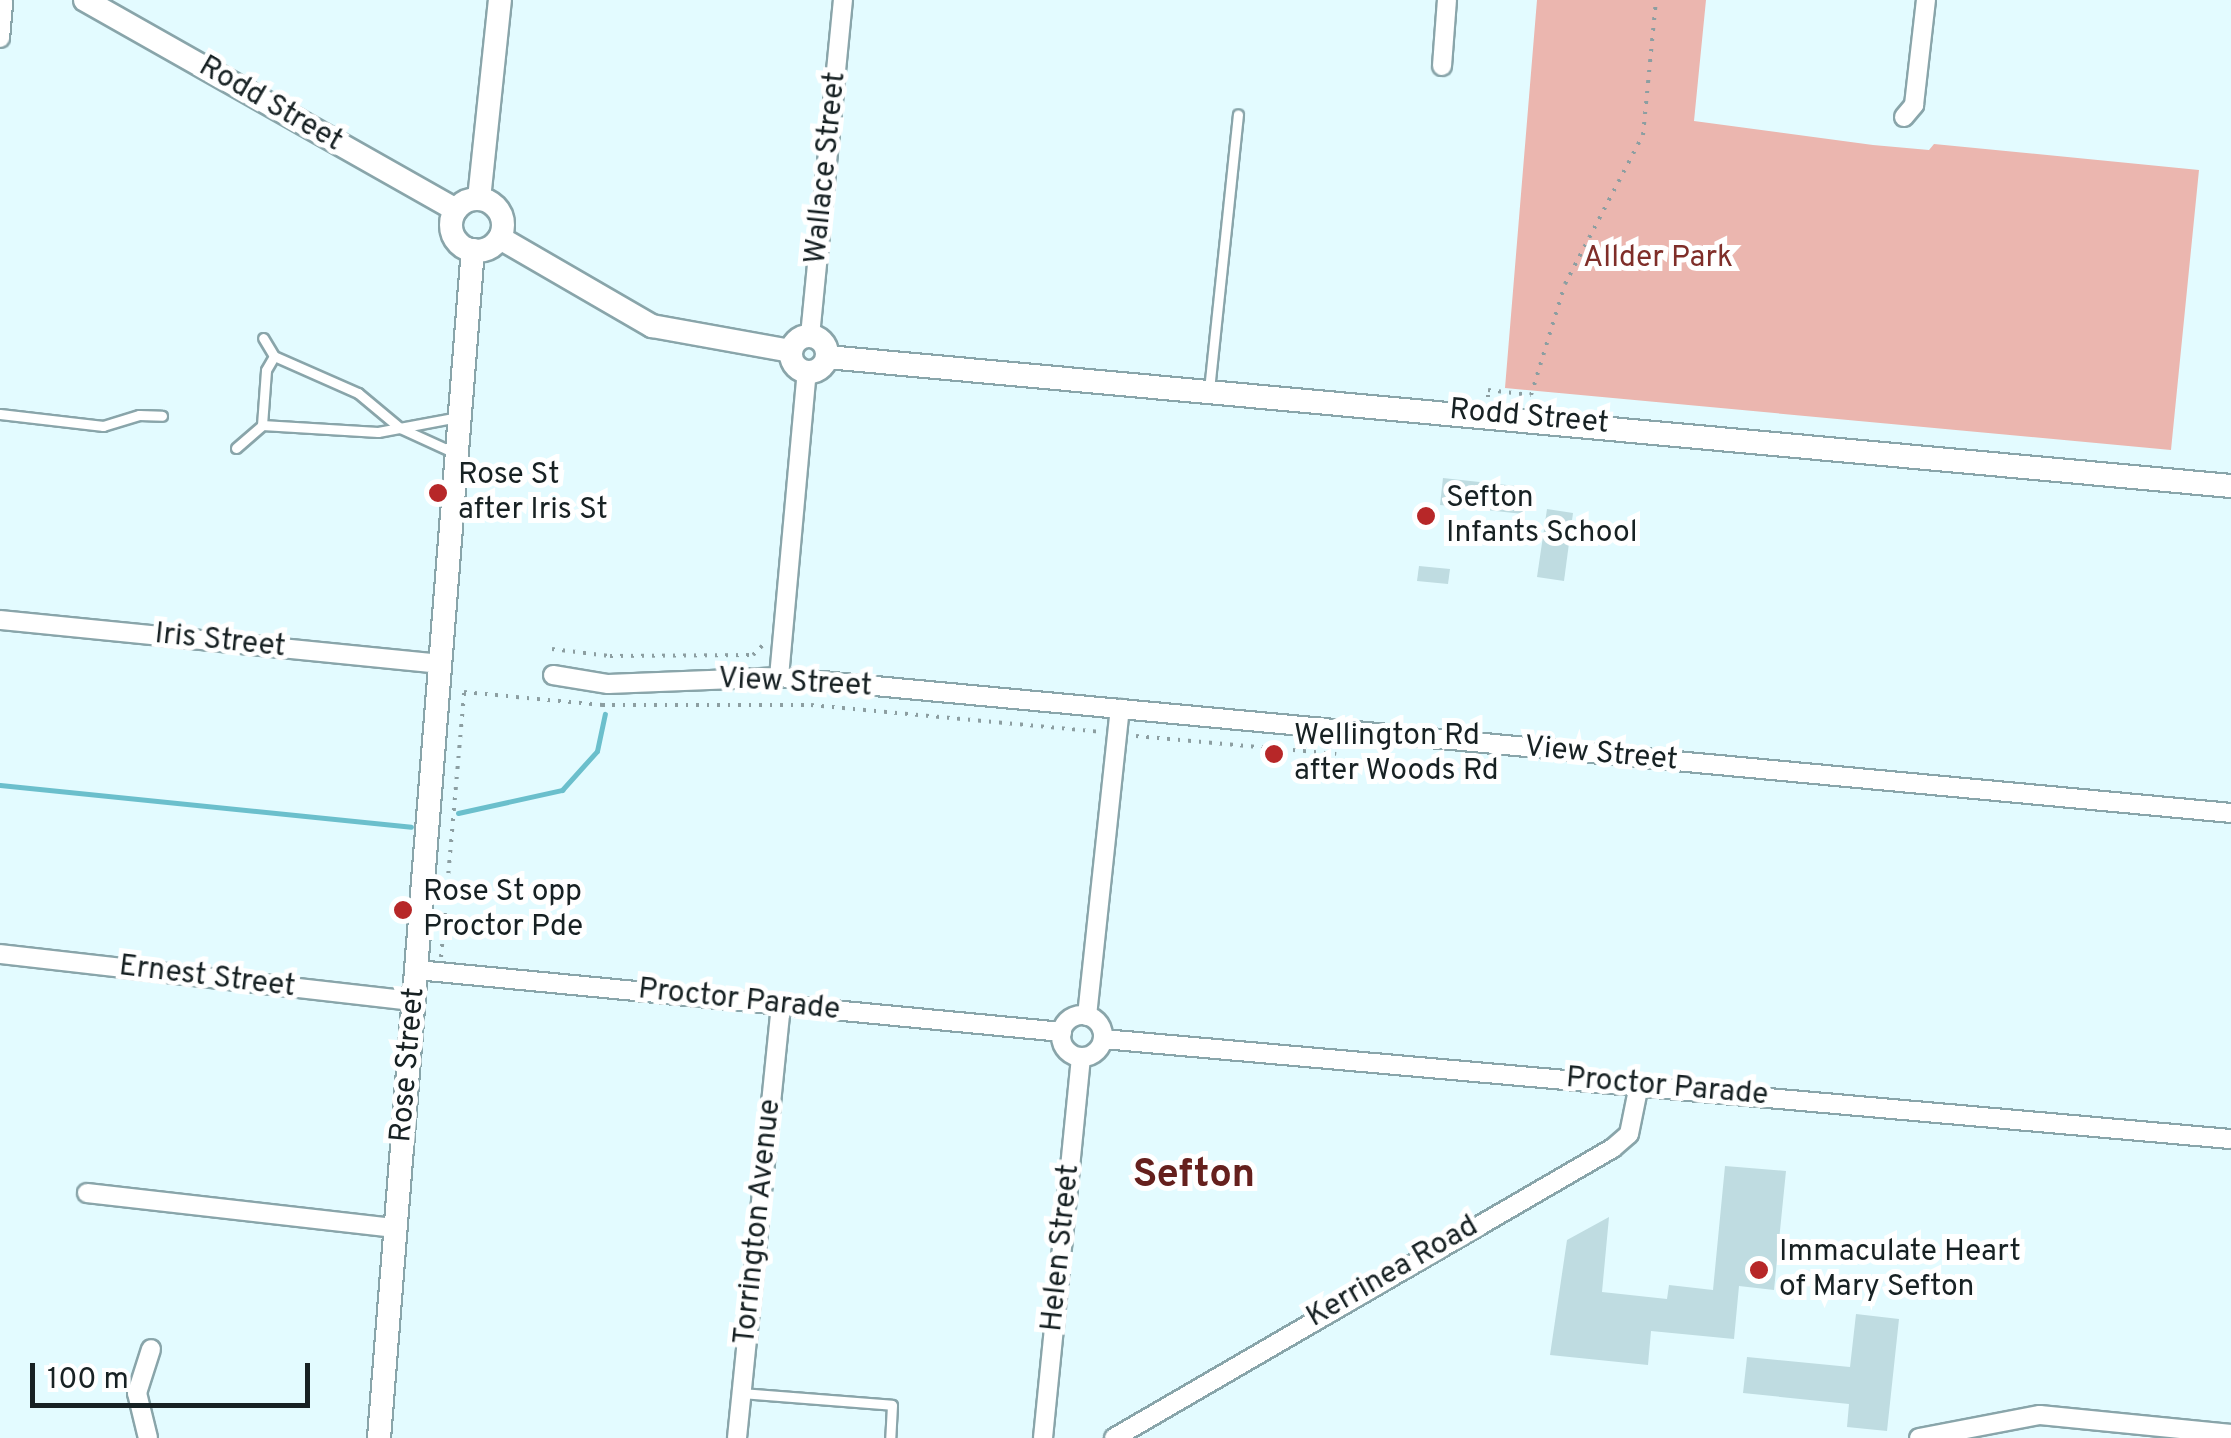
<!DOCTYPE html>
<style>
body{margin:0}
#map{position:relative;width:2231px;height:1438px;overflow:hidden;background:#e3fbff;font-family:Overpass,sans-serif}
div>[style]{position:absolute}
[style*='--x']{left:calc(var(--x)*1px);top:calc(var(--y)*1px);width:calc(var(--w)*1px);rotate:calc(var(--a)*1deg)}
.green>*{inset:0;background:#ebb6af}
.stream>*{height:5px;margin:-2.5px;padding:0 2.5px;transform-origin:2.5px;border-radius:2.5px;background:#6bbfcc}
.building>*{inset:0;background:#bfdce1}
.path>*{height:4px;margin-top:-2px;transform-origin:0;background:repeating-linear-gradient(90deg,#8c9ea1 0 2.5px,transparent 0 10.5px)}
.roads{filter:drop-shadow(2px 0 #89a5aa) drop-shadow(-2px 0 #89a5aa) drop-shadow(0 2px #89a5aa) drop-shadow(0 -2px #89a5aa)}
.lane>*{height:9px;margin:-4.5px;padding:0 4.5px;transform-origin:4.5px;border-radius:4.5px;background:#fff}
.street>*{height:18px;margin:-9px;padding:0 9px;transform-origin:9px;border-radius:9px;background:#fff}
.street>.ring{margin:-9px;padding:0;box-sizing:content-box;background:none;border:18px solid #fff;border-radius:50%}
.secondary>*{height:22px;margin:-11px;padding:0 11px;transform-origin:11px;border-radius:11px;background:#fff}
.secondary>.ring{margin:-11px;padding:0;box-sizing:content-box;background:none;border:22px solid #fff;border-radius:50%}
.dots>*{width:28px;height:28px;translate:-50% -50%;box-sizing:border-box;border:5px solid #fff;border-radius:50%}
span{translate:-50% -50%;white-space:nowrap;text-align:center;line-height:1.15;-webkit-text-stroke:10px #fff;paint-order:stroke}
.street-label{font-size:30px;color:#172123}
.park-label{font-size:30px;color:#7f2e29}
.poi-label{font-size:30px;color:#172123}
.left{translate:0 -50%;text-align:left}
.district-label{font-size:40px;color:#65201d;font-weight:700}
.scale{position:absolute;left:30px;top:1363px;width:280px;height:45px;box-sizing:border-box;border:5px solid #172123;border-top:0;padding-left:12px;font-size:30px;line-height:35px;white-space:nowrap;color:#172123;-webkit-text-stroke:8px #fff;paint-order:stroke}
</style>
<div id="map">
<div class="green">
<div style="clip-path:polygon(1537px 0,1706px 0,1694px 121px,1873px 145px,1929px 150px,1934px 144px,2199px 170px,2171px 450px,1505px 388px)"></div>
</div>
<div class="stream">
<div style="--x:0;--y:785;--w:413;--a:5.8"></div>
<div style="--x:458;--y:813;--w:107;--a:-12.5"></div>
<div style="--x:562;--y:790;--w:52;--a:-48.1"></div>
<div style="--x:597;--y:751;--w:38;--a:-78"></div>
</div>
<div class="building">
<div style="clip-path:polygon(1443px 478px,1525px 487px,1523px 514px,1440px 505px)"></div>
<div style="clip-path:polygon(1547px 509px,1573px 513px,1564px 581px,1537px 577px)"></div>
<div style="clip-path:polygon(1419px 566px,1450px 569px,1448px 584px,1417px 581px)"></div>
<div style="clip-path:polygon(1725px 1166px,1786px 1171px,1774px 1290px,1739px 1286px,1734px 1339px,1651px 1331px,1648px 1365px,1550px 1355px,1567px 1240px,1609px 1217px,1602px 1292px,1667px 1299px,1669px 1285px,1713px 1290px)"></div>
<div style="clip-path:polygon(1856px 1314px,1899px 1319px,1887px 1431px,1847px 1427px,1849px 1404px,1743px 1393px,1747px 1357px,1850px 1367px)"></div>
</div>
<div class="path">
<div style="--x:1488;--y:397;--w:7;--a:-90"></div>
<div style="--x:1488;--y:390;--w:43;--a:6.6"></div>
<div style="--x:1531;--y:395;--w:116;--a:-73"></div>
<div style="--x:1565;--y:284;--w:168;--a:-62.4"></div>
<div style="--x:1643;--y:135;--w:136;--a:-84.5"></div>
<div style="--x:552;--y:649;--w:58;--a:6.9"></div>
<div style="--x:610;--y:656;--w:143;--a:-0.4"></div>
<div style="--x:753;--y:655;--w:16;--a:-45"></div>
<div style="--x:1136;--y:736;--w:201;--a:5.1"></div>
<div style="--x:441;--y:957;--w:266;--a:-85"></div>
<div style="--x:464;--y:692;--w:139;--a:5.4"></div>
<div style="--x:602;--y:705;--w:209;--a:0"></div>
<div style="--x:811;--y:705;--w:291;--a:5.3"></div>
</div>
<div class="roads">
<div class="lane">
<div style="--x:274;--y:356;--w:92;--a:23.8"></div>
<div style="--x:358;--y:393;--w:55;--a:39.8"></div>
<div style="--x:400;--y:428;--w:60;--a:24.4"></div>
<div style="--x:1209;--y:390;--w:277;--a:-84"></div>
<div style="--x:0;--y:414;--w:104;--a:6.6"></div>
<div style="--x:103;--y:426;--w:38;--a:-17"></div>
<div style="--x:139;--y:415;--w:23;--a:2"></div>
<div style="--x:262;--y:425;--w:55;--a:-85.8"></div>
<div style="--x:266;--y:370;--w:16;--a:-60"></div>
<div style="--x:274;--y:356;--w:21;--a:-121"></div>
<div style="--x:236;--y:448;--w:35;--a:-41"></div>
<div style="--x:262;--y:425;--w:116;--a:3.5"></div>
<div style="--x:378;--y:432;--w:81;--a:-10.6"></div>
<div style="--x:741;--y:1393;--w:151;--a:4.5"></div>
<div style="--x:892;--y:1405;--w:33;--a:93"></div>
</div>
<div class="street">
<div style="--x:0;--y:38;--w:38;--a:-85"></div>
<div style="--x:1442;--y:66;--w:66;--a:-85.7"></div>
<div style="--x:1904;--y:117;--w:16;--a:-50"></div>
<div style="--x:1914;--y:105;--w:106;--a:-83.5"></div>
<div style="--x:810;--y:336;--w:338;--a:-84.4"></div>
<div style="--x:0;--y:620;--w:442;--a:5.7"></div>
<div style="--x:553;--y:675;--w:56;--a:9.3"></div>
<div style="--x:608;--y:684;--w:171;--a:-2.3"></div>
<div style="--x:779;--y:677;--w:1458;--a:5.35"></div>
<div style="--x:779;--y:677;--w:306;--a:-84.8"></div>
<div style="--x:0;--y:954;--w:417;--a:6.5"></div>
<div style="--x:417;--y:970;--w:648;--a:5.49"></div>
<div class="ring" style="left:1061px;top:1015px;width:24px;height:24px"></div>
<div style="--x:1087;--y:1016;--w:309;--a:-83.9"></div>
<div style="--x:1103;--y:1039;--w:1132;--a:5.07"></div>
<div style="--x:87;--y:1193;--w:310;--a:6.5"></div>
<div style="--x:148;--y:1438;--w:46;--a:-103.7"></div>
<div style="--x:137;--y:1393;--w:46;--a:-72.3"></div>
<div style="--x:737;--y:1438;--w:434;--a:-84.2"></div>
<div style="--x:1043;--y:1438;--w:382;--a:-84.3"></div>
<div style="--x:1114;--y:1438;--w:577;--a:-30.16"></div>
<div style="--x:1613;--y:1148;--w:21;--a:-41"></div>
<div style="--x:1629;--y:1134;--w:50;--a:-78.5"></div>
<div style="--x:1919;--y:1438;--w:123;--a:-10.8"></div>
<div style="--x:2040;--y:1415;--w:192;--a:5.7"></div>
</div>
<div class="secondary">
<div style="--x:85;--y:0;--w:426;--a:29.5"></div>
<div style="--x:479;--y:199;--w:200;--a:-84"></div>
<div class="ring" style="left:451px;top:199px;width:30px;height:30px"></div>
<div style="--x:500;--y:238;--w:176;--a:30.1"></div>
<div style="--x:652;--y:326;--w:141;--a:10.2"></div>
<div class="ring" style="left:791px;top:336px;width:14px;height:14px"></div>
<div style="--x:827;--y:357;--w:1410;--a:5.25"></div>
<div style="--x:379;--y:1438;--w:1192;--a:-85.48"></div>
</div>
</div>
<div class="dots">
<div style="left:438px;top:493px;background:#b72728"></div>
<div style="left:1426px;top:516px;background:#b72728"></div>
<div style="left:1274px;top:754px;background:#b72728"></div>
<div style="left:403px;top:910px;background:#b72728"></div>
<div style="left:1759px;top:1270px;background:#b72728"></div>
</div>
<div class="street-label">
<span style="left:270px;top:105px;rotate:30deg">Rodd Street</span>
<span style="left:827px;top:168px;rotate:-84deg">Wallace Street</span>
<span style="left:1529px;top:418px;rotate:5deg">Rodd Street</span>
<span style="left:220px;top:642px;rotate:6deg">Iris Street</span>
<span style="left:795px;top:684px;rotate:3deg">View Street</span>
<span style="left:1601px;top:755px;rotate:5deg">View Street</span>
<span style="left:207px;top:978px;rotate:7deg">Ernest Street</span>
<span style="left:739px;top:1001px;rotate:6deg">Proctor Parade</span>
<span style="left:409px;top:1065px;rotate:-85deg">Rose Street</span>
<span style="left:1667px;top:1088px;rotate:5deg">Proctor Parade</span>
<span style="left:759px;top:1222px;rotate:-84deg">Torrington Avenue</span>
<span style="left:1062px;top:1248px;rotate:-84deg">Helen Street</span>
<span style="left:1393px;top:1273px;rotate:-30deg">Kerrinea Road</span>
</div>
<div class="park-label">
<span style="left:1658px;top:259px">Allder Park</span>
</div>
<div class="poi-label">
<span class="left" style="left:458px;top:493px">Rose St<br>after Iris St</span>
<span class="left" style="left:1446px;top:516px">Sefton<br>Infants School</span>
<span class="left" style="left:1294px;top:754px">Wellington Rd<br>after Woods Rd</span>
<span class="left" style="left:423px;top:910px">Rose St opp<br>Proctor Pde</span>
<span class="left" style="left:1779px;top:1270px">Immaculate Heart<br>of Mary Sefton</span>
</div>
<div class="district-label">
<span style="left:1194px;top:1176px">Sefton</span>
</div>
<div class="scale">100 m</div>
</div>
